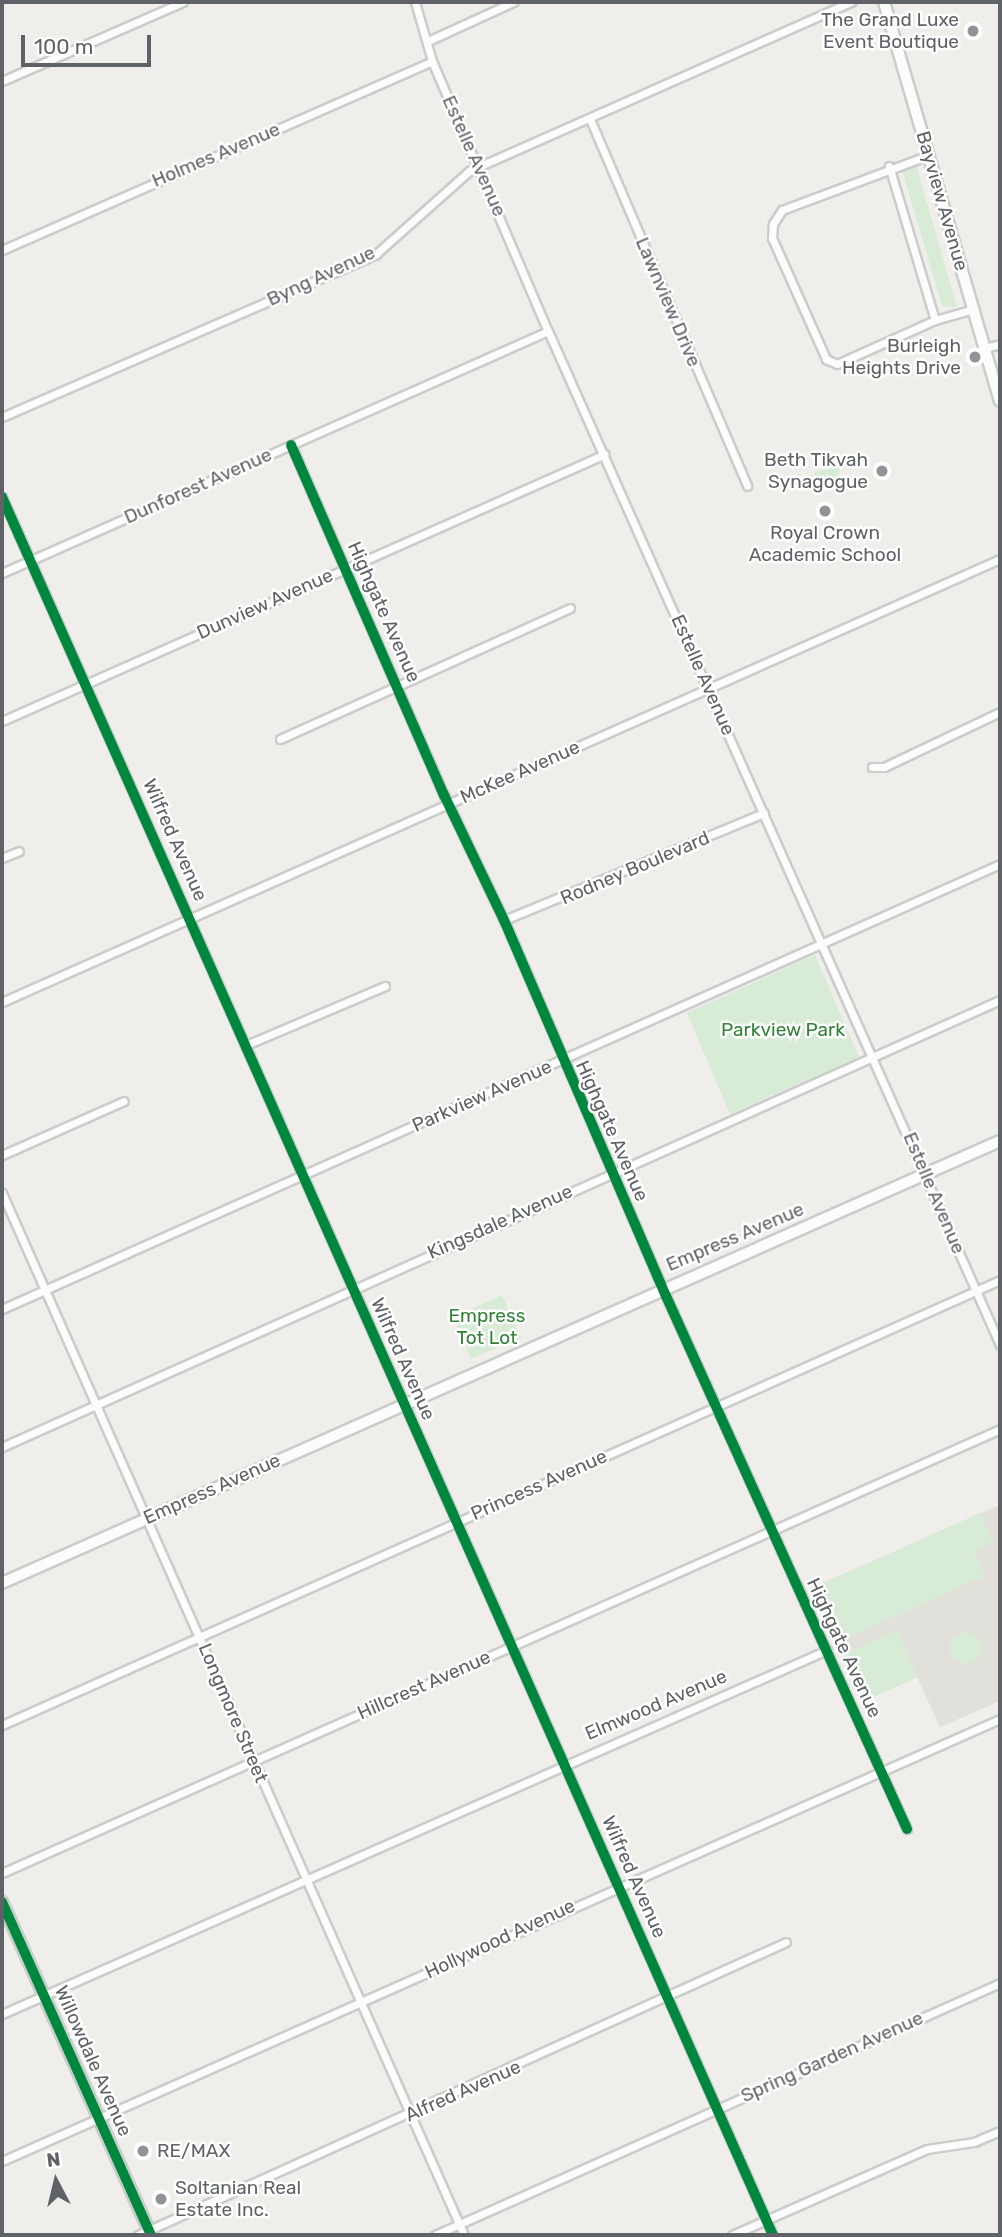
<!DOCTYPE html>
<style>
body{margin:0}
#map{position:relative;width:1002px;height:2237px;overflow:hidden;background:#efeeea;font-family:Rubik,sans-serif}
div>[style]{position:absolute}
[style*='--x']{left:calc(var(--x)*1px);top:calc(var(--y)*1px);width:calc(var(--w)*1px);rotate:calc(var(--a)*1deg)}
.education>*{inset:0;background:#e2e0da}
.green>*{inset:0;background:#d8ebd6}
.round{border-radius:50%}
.roads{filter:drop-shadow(2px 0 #cbcccc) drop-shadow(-2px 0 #cbcccc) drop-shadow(0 2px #cbcccc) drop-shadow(0 -2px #cbcccc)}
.street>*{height:7px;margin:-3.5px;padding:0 3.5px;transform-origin:3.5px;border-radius:3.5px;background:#fdfcfc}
.secondary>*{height:10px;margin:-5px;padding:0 5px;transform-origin:5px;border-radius:5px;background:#fdfcfc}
.cycleway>*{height:10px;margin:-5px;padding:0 5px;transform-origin:5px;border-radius:5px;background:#00873e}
.dots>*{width:19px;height:19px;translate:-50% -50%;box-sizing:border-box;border:4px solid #fff;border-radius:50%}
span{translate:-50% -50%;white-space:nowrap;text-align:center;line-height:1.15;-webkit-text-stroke:5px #fff;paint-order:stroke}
.poi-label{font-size:19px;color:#5f6368}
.right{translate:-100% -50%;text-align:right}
.left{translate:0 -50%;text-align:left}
.street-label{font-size:19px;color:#5f6368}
.park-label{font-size:19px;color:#348238}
.frame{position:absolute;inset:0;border:4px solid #5f6368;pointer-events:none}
.north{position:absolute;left:21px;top:2146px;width:70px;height:70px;-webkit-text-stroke:5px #fff;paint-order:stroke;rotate:353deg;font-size:19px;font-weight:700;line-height:28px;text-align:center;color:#5f6368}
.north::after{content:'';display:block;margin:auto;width:24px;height:32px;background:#5f6368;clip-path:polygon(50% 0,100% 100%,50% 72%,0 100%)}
.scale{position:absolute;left:21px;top:35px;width:130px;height:32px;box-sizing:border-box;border:4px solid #5f6368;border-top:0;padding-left:9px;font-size:21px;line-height:24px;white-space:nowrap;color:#5f6368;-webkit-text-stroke:5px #fff;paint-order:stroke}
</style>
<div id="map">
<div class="education">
<div style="clip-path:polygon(1000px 1505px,1000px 1701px,940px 1727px,917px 1677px,863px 1702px,812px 1588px)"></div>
</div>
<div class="green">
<div style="clip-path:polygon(916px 165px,957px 307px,942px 306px,902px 170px)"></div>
<div style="clip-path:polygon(838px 463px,841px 469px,835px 479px,821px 487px,814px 473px)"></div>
<div style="clip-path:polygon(815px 955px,859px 1057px,730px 1114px,687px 1013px)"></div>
<div style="clip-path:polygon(502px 1295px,521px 1338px,471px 1359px,453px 1317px)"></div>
<div style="clip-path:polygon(980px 1513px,992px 1542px,975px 1553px,985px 1576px,836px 1643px,812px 1588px)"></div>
<div style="clip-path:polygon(898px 1630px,917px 1677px,863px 1702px,842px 1655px)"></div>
<div class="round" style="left:950px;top:1632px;width:32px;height:32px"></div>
</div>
<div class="roads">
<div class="street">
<div style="--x:415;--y:2;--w:61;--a:73.9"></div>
<div style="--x:432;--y:61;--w:294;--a:66.8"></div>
<div style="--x:548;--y:331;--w:1110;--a:65.97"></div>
<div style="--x:428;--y:41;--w:94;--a:-24.6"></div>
<div style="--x:2;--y:81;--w:197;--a:-23.6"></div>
<div style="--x:590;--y:119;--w:399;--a:66.8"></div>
<div style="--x:929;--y:155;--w:157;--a:159.5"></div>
<div style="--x:782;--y:210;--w:17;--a:123"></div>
<div style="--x:773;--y:224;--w:14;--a:94"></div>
<div style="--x:772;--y:238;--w:133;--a:65.9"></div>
<div style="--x:826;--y:359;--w:12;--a:24"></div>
<div style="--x:837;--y:364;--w:107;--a:-24.2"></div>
<div style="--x:935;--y:320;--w:41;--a:-15.8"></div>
<div style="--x:889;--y:166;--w:161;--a:73.4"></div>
<div style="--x:2;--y:250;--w:470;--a:-23.7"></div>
<div style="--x:985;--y:348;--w:16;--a:-15"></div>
<div style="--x:2;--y:417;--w:408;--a:-23.5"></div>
<div style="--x:376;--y:254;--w:125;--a:-41.7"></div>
<div style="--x:469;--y:171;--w:418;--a:-23.9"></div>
<div style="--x:291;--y:445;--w:382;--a:66.4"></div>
<div style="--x:444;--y:795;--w:139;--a:64.4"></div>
<div style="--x:504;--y:920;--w:409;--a:66.7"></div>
<div style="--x:666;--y:1296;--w:585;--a:65.67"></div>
<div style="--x:2;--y:497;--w:1901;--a:66.08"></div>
<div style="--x:2;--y:573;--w:597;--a:-23.9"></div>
<div style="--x:2;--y:721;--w:659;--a:-23.88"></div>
<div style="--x:280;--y:739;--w:318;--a:-24.3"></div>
<div style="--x:872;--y:767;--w:12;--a:0"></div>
<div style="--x:884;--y:767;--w:128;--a:-25.4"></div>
<div style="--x:2;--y:858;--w:18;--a:-22"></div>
<div style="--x:504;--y:920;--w:281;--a:-22.4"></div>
<div style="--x:2;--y:1002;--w:1092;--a:-23.94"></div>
<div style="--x:246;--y:1045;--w:151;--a:-23"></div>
<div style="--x:2;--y:1155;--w:133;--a:-23.9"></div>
<div style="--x:2;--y:1193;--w:1140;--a:66.09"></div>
<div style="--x:2;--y:1309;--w:1093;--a:-24.03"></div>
<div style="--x:2;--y:1447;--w:1094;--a:-24.13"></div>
<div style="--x:2;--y:1725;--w:1093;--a:-24.03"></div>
<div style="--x:2;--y:1873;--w:1092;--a:-23.98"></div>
<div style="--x:2;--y:2014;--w:902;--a:-23.81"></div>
<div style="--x:2;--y:2161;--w:1091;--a:-23.89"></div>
<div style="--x:138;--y:2235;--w:711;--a:-24.33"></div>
<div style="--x:435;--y:2235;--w:619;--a:-24.04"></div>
<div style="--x:732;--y:2235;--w:213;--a:-23.8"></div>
<div style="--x:927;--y:2149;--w:48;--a:-8.5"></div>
<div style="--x:974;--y:2142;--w:28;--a:-23"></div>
</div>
<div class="secondary">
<div style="--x:884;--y:2;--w:415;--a:73.8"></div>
<div style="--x:2;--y:1583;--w:1091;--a:-23.89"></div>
<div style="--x:2;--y:1902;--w:365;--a:65.9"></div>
</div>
</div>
<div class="cycleway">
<div style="--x:291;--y:445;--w:382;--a:66.4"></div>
<div style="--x:444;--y:795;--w:139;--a:64.4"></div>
<div style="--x:504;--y:920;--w:409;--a:66.7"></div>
<div style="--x:666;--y:1296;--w:585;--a:65.67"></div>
<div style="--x:2;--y:497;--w:1901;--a:66.08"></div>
<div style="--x:2;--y:1902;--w:365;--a:65.9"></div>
</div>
<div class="dots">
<div style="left:973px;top:31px;background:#919496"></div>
<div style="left:975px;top:357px;background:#919496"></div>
<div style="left:882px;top:471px;background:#919496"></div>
<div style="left:825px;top:511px;background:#919496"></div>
<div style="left:143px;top:2151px;background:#919496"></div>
<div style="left:161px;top:2199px;background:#919496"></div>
</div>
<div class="poi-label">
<span class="right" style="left:959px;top:31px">The Grand Luxe<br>Event Boutique</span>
<span class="right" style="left:961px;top:357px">Burleigh<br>Heights Drive</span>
<span class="right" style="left:868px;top:471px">Beth Tikvah<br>Synagogue</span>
<span style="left:825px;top:544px">Royal Crown<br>Academic School</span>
<span class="left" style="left:157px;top:2151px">RE/MAX</span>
<span class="left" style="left:175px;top:2199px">Soltanian Real<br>Estate Inc.</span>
</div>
<div class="street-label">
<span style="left:216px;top:155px;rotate:-23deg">Holmes Avenue</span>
<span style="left:474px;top:156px;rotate:66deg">Estelle Avenue</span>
<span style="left:942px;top:201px;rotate:74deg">Bayview Avenue</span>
<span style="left:321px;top:276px;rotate:-25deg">Byng Avenue</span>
<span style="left:668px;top:302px;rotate:67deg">Lawnview Drive</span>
<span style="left:198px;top:486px;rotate:-24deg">Dunforest Avenue</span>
<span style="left:265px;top:604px;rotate:-24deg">Dunview Avenue</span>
<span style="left:384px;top:612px;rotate:66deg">Highgate Avenue</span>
<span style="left:703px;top:675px;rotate:66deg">Estelle Avenue</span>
<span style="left:520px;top:772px;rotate:-24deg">McKee Avenue</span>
<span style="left:175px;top:840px;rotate:66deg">Wilfred Avenue</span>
<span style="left:635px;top:868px;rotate:-23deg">Rodney Boulevard</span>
<span style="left:482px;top:1096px;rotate:-24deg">Parkview Avenue</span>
<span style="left:612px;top:1131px;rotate:66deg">Highgate Avenue</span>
<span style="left:934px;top:1193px;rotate:67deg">Estelle Avenue</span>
<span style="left:500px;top:1222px;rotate:-24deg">Kingsdale Avenue</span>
<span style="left:735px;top:1237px;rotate:-23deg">Empress Avenue</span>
<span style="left:403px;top:1359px;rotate:66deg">Wilfred Avenue</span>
<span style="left:539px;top:1485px;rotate:-24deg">Princess Avenue</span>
<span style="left:212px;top:1489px;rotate:-24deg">Empress Avenue</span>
<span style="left:844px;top:1648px;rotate:65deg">Highgate Avenue</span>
<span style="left:424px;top:1685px;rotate:-24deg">Hillcrest Avenue</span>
<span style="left:656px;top:1705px;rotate:-23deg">Elmwood Avenue</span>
<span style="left:233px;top:1713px;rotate:67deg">Longmore Street</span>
<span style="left:634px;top:1877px;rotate:66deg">Wilfred Avenue</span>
<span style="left:500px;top:1939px;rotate:-25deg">Hollywood Avenue</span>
<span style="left:832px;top:2057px;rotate:-24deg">Spring Garden Avenue</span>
<span style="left:93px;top:2061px;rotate:66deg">Willowdale Avenue</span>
<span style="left:463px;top:2091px;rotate:-24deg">Alfred Avenue</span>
</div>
<div class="park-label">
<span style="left:783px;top:1030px">Parkview Park</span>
<span style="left:487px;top:1327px">Empress<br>Tot Lot</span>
</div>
<div class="frame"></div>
<div class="north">N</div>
<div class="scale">100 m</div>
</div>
